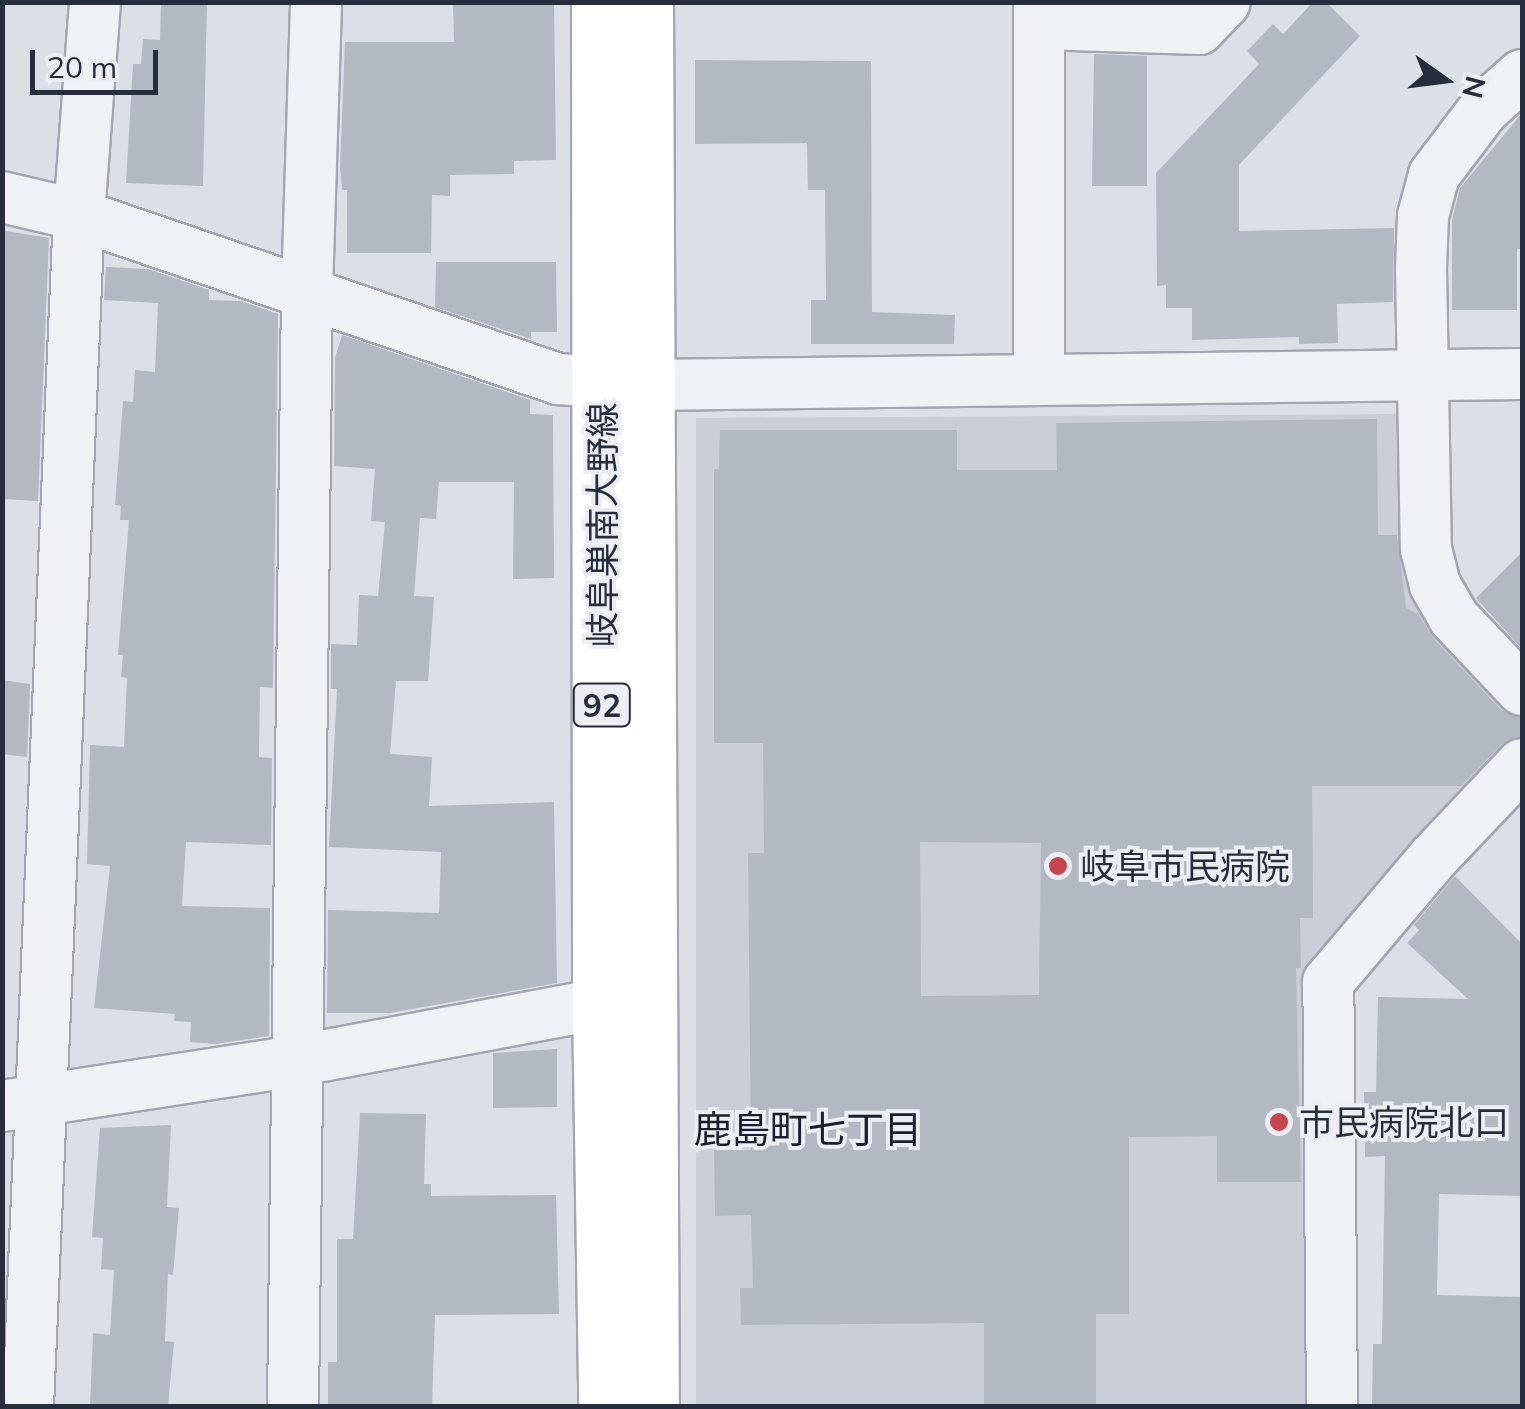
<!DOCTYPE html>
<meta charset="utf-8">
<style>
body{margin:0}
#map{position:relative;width:1525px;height:1409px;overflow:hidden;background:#dddfe6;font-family:Mulish,"Noto Sans JP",sans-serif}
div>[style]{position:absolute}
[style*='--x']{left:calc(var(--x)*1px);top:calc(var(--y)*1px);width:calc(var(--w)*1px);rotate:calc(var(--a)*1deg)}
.built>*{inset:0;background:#cbced8}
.building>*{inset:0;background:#b4b8c2}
.roads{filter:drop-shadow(2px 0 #a3a6b0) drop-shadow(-2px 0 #a3a6b0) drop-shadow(0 2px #a3a6b0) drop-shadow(0 -2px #a3a6b0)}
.minor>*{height:50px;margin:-25px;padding:0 25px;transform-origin:25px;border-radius:25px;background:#eff1f5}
.primary>*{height:55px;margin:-27.5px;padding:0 27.5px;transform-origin:27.5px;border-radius:27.5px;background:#fff}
.dots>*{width:28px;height:28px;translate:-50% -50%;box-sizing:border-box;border:5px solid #eceef4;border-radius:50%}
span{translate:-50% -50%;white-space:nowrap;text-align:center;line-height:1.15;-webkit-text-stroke:8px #eceef4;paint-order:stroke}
.shield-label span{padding:2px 8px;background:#eceef4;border:2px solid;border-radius:8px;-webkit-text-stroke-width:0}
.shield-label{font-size:32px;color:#272d3c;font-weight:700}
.street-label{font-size:35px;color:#272d3c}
.poi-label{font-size:35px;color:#272d3c}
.left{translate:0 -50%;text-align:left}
.neighbourhood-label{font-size:38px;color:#191e2c}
.frame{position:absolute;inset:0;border:5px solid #272d3c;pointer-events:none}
.north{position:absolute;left:1395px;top:30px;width:100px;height:100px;-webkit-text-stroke:8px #eceef4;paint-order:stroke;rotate:104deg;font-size:28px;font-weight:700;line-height:40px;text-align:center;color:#272d3c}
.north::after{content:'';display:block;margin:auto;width:35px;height:45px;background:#272d3c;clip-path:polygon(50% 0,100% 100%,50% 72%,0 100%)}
.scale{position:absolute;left:30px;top:50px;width:128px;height:45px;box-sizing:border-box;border:5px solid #272d3c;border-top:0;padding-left:12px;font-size:30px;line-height:35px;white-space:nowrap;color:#272d3c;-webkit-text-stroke:8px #eceef4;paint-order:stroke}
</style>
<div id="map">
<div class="built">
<div style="clip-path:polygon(1412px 414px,1417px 578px,1522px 706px,1522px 755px,1316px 976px,1319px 1406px,696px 1406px,696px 418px)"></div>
</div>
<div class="building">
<div style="clip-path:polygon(161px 2px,207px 2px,203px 186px,126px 183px,133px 64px,141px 64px,143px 39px,160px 40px)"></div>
<div style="clip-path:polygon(453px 2px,554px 2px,556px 160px,514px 161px,514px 174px,450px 175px,450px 196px,432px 195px,431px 253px,347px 253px,347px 190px,342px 190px,340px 168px,345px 42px,454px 42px)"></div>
<div style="clip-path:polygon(1313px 2px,1326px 2px,1360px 36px,1239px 165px,1239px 231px,1394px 228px,1393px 302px,1337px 304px,1338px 343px,1299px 344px,1299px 337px,1192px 340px,1192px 308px,1166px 308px,1166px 285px,1157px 286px,1156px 173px,1259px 64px,1247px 51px,1273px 24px,1283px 34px)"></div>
<div style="clip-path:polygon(1094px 54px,1147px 56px,1147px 186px,1092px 186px)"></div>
<div style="clip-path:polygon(695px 60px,871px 61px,872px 312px,955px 315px,954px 344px,811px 344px,811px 300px,826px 300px,825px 190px,808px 190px,807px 143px,695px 144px)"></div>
<div style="clip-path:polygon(1522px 113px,1522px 249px,1517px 249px,1517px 310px,1452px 310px,1452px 220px,1460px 188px)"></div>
<div style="clip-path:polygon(6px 231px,49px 238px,38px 501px,2px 499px,2px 232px)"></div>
<div style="clip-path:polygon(436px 262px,556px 262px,557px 332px,531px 332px,531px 339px,435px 307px)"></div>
<div style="clip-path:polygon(106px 267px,148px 269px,209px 290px,209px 300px,241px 301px,278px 314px,273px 688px,260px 687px,259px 757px,272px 758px,271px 845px,186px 842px,182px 906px,270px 908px,269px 1036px,215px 1044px,190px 1042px,191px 1022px,174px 1021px,175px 1014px,94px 1008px,110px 866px,87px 864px,90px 745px,124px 747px,127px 678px,121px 677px,123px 655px,118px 655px,129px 520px,120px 520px,121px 506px,115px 505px,123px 401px,133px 402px,135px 370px,155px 372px,158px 303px,104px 300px)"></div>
<div style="clip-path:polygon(342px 335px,530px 400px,530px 414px,553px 415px,554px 578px,513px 579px,514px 482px,439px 482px,436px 519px,420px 518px,414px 596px,434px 597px,428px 681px,396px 681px,390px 754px,432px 757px,429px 806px,554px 802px,557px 983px,390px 1013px,327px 1013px,328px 910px,439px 913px,441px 852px,329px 847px,337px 689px,331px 689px,331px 644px,357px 645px,359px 595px,378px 596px,385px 522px,371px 521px,375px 469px,334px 466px,335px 358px)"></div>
<div style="clip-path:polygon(evenodd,1377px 419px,1378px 535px,1397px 535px,1406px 608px,1418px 614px,1433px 638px,1501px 710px,1522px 718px,1522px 736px,1502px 744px,1461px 786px,1312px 786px,1313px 918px,1300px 918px,1301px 968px,1296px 968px,1301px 1182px,1217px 1182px,1217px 1136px,1129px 1137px,1129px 1314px,1096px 1314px,1096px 1406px,984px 1406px,984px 1323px,741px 1325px,740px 1288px,753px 1288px,751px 1215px,715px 1216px,714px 1150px,751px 1150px,748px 853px,764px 853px,763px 743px,714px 743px,714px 469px,719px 469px,720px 430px,957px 430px,957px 470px,1057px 470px,1056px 423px,1377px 419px,920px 842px,1041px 843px,1039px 995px,921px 996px,920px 842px)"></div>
<div style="clip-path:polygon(1522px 552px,1522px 649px,1476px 598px)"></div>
<div style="clip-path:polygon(2px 680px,30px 684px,27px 757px,2px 754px)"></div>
<div style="clip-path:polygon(1455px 876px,1522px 944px,1522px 1196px,1439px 1194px,1437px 1295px,1522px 1297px,1522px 1406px,1372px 1406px,1373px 1344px,1382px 1344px,1385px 1156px,1365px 1157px,1364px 1092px,1376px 1092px,1378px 997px,1468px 999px,1407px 943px,1419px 930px,1414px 925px)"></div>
<div style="clip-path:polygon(557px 1049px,557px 1107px,493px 1108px,493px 1053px)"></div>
<div style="clip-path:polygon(360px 1113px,426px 1114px,424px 1184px,431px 1184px,431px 1196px,556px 1195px,559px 1314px,435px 1315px,432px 1406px,328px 1406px,328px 1362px,337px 1362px,337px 1239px,353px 1239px)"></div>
<div style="clip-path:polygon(171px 1125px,167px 1207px,179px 1208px,173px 1275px,168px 1274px,165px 1341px,174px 1342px,168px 1406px,90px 1406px,93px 1333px,110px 1335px,114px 1270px,101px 1269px,103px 1238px,92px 1237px,100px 1128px)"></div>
</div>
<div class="roads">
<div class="minor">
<div style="--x:1039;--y:24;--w:160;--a:1.8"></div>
<div style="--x:1199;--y:29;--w:37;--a:-46"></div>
<div style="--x:1522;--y:75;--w:51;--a:138.2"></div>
<div style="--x:1484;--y:109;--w:83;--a:127.1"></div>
<div style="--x:1434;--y:175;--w:42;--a:105"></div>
<div style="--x:1423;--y:216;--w:53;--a:92.2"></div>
<div style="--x:1421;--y:269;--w:280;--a:89"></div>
<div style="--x:1426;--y:549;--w:37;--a:76"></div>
<div style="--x:1435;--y:585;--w:38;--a:60"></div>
<div style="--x:1454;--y:618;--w:99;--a:46.6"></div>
<div style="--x:2;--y:197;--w:79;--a:13.2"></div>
<div style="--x:79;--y:215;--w:506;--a:18.9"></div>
<div style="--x:558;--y:379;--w:89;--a:3.9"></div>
<div style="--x:647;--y:385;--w:875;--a:-0.72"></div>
<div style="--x:1039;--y:378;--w:376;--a:-90"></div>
<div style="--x:2;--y:1106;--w:296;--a:-8.7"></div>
<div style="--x:295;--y:1061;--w:310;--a:-10.6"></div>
<div style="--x:28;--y:1406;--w:1192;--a:-87.55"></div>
<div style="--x:79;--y:215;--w:214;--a:-85.7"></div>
<div style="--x:293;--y:1406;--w:1115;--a:-89.28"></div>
<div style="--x:307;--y:291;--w:289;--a:-88.2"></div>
<div style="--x:1332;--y:1406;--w:424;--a:-90.5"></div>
<div style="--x:1328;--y:982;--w:164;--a:-49.7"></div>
<div style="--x:1434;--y:857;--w:128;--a:-46.6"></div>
</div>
<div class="primary">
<div style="--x:599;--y:2;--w:1002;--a:89.94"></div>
<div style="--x:600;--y:1004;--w:402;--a:89.1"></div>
<div style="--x:645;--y:2;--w:1404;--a:89.76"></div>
</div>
</div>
<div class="dots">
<div style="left:1058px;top:866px;background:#c7464e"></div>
<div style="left:1279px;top:1122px;background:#c7464e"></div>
</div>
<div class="shield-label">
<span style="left:602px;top:705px">92</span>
</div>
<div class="street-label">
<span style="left:602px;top:525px;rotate:-90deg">岐阜巣南大野線</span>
</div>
<div class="poi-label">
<span class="left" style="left:1080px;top:866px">岐阜市民病院</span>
<span class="left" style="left:1299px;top:1122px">市民病院北口</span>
</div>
<div class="neighbourhood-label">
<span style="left:808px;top:1130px">鹿島町七丁目</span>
</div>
<div class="frame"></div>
<div class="north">N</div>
<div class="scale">20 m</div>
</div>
